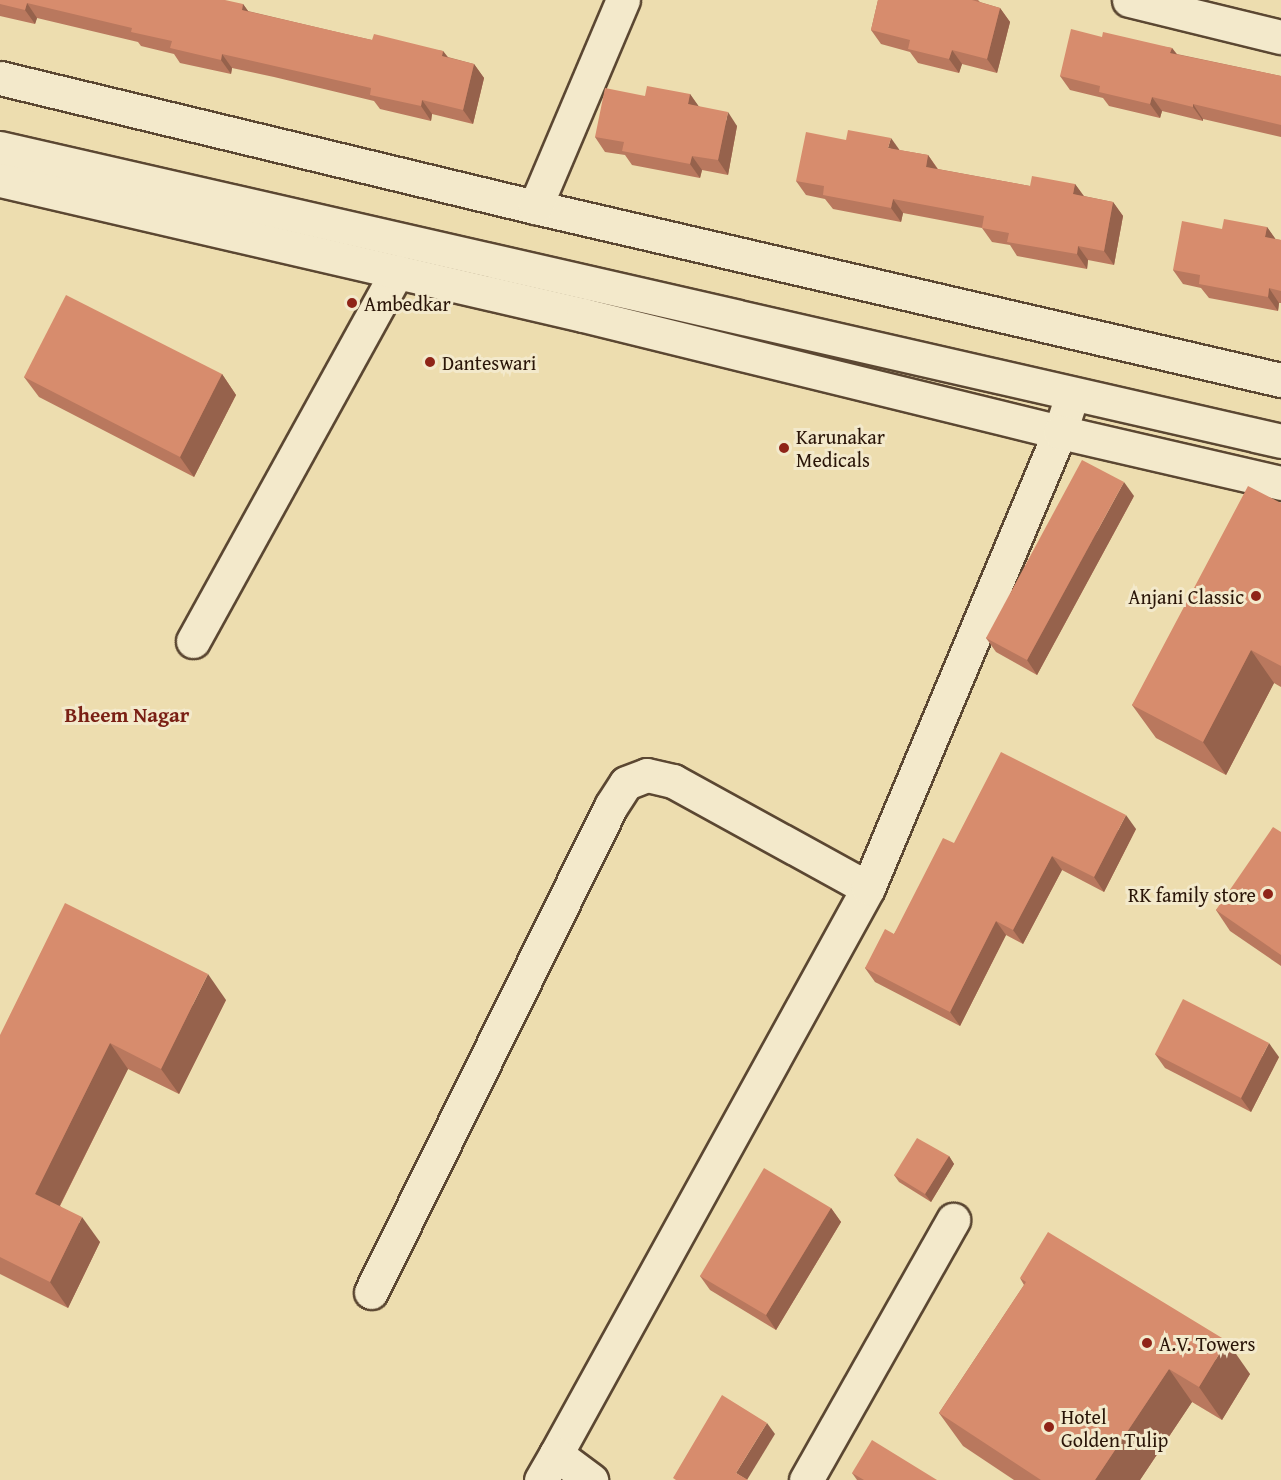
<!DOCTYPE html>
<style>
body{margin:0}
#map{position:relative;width:1281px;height:1480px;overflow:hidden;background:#edddaf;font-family:"Gentium Book Plus",serif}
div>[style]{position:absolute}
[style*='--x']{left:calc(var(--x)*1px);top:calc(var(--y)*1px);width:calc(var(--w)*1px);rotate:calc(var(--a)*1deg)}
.roads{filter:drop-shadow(2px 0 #5b4732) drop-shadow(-2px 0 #5b4732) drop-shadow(0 2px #5b4732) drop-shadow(0 -2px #5b4732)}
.minor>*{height:33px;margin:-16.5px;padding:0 16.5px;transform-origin:16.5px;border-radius:16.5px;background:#f3e9cb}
.secondary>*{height:33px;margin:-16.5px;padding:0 16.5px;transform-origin:16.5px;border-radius:16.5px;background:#f3e9cb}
.wall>*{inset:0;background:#b9785e}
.shaded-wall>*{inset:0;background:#96624c}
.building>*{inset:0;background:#d78c6d}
.dots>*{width:16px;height:16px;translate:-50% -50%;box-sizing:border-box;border:3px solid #f3e9cb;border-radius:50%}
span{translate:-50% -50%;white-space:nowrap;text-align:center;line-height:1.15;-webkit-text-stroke:6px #f3e9cb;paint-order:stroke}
.poi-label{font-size:20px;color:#2a1508}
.left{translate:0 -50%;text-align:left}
.right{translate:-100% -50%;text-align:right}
.neighbourhood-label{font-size:21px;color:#7a1f14;font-weight:700}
</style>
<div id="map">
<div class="roads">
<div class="minor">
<div style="--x:1129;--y:0;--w:156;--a:13.7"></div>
<div style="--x:0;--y:78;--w:550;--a:13.56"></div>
<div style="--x:535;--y:207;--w:766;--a:13.06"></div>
<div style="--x:535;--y:207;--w:225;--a:-67"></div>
<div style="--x:193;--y:641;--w:422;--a:-61.1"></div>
<div style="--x:371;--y:1292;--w:542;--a:-63.72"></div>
<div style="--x:611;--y:806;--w:27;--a:-57"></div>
<div style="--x:626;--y:783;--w:22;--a:-21"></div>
<div style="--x:647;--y:775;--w:27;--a:13"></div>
<div style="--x:673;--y:781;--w:222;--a:28.8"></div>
<div style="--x:556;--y:1454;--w:646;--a:-61.13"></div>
<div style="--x:868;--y:888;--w:495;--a:-67.2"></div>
<div style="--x:1060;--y:432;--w:40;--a:-72"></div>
<div style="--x:541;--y:1480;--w:30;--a:-60"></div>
<div style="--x:556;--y:1454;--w:44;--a:36.6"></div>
<div style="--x:806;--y:1480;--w:299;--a:-60.5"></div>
</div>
<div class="secondary">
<div style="--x:0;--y:148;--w:1314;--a:12.88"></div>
<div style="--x:0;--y:180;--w:598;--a:13.04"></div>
<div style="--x:583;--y:315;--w:491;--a:13.8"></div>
<div style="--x:1060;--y:432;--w:227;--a:13"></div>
</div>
</div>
<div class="wall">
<div style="clip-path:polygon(0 0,243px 4px,248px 11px,341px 33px,372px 40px,443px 51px,448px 57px,474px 64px,484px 78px,473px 124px,432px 114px,431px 121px,380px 109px,374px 101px,274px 77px,232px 68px,231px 74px,180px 63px,174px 54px,141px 46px,138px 42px,37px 18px,35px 24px,0 16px)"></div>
<div style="clip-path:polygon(878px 0,978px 0,980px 2px,1000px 8px,1010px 22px,997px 73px,962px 64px,959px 73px,918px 63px,910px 52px,881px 44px,871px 30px)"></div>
<div style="clip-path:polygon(1102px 37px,1172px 48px,1177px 54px,1281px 76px,1281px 137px,1203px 119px,1203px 121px,1162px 111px,1160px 118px,1109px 106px,1103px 98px,1070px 90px,1060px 76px)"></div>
<div style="clip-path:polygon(690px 94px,698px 106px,737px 126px,728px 175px,702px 170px,700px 178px,632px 165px,625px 155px,605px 152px,595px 137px,645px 96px)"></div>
<div style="clip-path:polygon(899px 150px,928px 155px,938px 169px,1030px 186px,1075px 184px,1084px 196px,1113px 202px,1123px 216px,1114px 265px,1088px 260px,1087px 269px,1017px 256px,1010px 245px,992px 242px,982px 228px,903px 213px,901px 222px,833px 209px,825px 199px,806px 195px,796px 181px)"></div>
<div style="clip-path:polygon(1267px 227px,1275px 239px,1281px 240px,1281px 303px,1279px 303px,1278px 311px,1209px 298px,1201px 288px,1183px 284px,1173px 270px,1222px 229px)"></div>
<div style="clip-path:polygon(222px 374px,236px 395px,194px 477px,39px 397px,24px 377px)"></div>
<div style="clip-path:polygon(1134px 496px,1037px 675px,996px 652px,986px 638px)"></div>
<div style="clip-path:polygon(1281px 503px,1281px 687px,1274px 683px,1226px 775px,1156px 738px,1132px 705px)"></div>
<div style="clip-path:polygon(1136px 829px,1104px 892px,1062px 870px,1023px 944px,1006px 935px,960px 1026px,875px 982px,865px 968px,894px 934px,954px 843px)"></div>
<div style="clip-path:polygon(1281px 832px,1281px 966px,1230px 931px,1216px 910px)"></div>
<div style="clip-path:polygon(226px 1000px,179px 1094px,128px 1069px,60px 1206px,100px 1242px,68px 1308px,0 1274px,0 1035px)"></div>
<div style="clip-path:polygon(1155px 1054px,1279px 1057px,1251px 1112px,1165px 1068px)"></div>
<div style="clip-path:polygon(949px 1156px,954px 1164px,931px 1202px,899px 1182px,894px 1175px)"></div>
<div style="clip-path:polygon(831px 1208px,841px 1222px,776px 1330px,710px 1290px,700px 1276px)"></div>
<div style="clip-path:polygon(1020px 1278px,1250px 1374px,1222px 1420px,1192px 1402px,1140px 1480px,1014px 1480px,963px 1446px,939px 1413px,1024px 1285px)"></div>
<div style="clip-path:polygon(852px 1473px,937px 1480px,857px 1480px)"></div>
</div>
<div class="shaded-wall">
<div style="clip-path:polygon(27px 3px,37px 18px,35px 24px,25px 10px)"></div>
<div style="clip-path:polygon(243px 4px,253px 18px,242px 10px)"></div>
<div style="clip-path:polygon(1000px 8px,1010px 22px,997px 73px,987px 59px)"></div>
<div style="clip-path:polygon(1172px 48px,1182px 62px,1170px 53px)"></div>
<div style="clip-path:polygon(952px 50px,962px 64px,959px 73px,949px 59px)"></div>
<div style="clip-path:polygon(443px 51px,453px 65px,442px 56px)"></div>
<div style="clip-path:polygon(222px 54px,232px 68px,231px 74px,221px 60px)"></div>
<div style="clip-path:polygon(474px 64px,484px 78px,473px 124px,463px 110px)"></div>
<div style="clip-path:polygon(690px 94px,700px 108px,688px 104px)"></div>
<div style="clip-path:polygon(1152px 97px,1162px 111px,1160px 118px,1150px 104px)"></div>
<div style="clip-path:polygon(422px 100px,432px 114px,431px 121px,421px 106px)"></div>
<div style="clip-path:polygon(1193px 104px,1203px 119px,1203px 121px,1193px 107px)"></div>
<div style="clip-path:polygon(728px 112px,737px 126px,728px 175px,718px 160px)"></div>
<div style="clip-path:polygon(891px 138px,901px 152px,888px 148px)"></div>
<div style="clip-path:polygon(928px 155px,938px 170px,926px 167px)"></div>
<div style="clip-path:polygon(692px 156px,702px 170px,700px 178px,690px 164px)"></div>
<div style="clip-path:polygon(1075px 184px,1085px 198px,1073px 194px)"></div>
<div style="clip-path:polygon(893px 199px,903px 213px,901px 222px,891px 208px)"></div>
<div style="clip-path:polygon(1113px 202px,1123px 216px,1114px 265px,1104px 251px)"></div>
<div style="clip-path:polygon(1267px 227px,1277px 241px,1265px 237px)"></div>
<div style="clip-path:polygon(1078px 246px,1088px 260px,1087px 269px,1077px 254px)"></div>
<div style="clip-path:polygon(1269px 288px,1279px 303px,1278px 311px,1268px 297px)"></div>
<div style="clip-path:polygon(222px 374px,236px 395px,194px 477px,180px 457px)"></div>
<div style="clip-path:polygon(1124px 482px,1134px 496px,1037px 675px,1027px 660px)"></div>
<div style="clip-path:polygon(1251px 650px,1274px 683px,1226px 775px,1203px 742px)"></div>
<div style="clip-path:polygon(1126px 815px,1136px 829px,1104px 892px,1094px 877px)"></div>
<div style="clip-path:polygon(1052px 856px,1062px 870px,1023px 944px,1013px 930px)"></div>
<div style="clip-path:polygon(996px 921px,1006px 935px,960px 1026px,950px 1012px)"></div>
<div style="clip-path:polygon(208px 974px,226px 1000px,179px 1094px,161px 1069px)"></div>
<div style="clip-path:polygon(110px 1043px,128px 1069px,53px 1219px,35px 1194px)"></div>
<div style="clip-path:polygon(1269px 1043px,1279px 1057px,1251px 1112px,1241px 1098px)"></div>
<div style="clip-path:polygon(949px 1156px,954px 1164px,931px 1202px,925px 1194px)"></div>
<div style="clip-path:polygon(831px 1208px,841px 1222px,776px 1330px,766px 1315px)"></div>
<div style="clip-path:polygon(82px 1217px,100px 1242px,68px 1308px,50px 1282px)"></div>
<div style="clip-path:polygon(1227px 1341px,1250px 1374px,1222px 1420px,1199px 1387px)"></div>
<div style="clip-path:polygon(1169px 1369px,1192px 1402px,1140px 1480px,1095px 1480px)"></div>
<div style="clip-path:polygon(767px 1423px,775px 1434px,747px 1480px,736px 1473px)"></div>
</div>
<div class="building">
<div style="clip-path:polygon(0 0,225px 0,243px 4px,242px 10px,372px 40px,374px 34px,443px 51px,442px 56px,474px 64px,463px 110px,422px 100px,421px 106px,370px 95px,371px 88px,222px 54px,221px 60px,170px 48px,172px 41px,131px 32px,132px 28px,27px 3px,25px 10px,0 4px)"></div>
<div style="clip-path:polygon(878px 0,972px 0,1000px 8px,987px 59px,952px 50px,949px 59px,908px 49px,910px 40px,871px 30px)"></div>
<div style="clip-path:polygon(1071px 29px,1102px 37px,1103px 32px,1172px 48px,1170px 53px,1281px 76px,1281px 125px,1193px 104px,1193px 107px,1152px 97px,1150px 104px,1099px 92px,1100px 86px,1060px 76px)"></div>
<div style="clip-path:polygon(647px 86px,690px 94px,688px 104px,728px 112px,718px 160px,692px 156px,690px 164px,622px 151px,624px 142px,595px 137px,605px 88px,645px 96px)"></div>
<div style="clip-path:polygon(848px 130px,891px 138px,888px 148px,928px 155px,926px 167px,1030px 186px,1032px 176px,1075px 184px,1073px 194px,1113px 202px,1104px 251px,1078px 246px,1077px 254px,1007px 242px,1009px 233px,982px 228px,984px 216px,893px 199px,891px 208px,823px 195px,824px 186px,796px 181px,806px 132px,846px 140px)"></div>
<div style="clip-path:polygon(1224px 219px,1267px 227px,1265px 237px,1281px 240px,1281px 291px,1269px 288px,1268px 297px,1199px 284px,1200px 275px,1173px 270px,1182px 221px,1222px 229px)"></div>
<div style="clip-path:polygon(66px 295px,222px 374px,180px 457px,24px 377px)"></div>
<div style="clip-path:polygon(1082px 460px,1124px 482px,1027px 660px,986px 638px)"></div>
<div style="clip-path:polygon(1248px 486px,1281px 503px,1281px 666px,1251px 650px,1203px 742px,1132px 705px)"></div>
<div style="clip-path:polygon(1001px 752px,1126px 815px,1094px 877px,1052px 856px,1013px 930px,996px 921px,950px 1012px,865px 968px,885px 929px,894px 934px,943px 838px,954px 843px)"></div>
<div style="clip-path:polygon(1273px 827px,1281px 832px,1281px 955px,1216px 910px)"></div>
<div style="clip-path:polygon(65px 903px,208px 974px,161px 1069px,110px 1043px,35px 1194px,82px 1217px,50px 1282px,0 1257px,0 1035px)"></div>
<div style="clip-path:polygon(1183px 999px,1269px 1043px,1241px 1098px,1155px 1054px)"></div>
<div style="clip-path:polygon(917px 1138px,949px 1156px,925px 1194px,894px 1175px)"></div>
<div style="clip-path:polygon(764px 1168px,831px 1208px,766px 1315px,700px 1276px)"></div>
<div style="clip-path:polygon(1048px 1232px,1227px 1341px,1199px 1387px,1169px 1369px,1095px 1480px,1041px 1480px,939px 1413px,1026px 1282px,1020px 1278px)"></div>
<div style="clip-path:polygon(722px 1395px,767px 1423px,736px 1473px,748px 1480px,676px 1480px,673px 1478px)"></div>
<div style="clip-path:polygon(872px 1440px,937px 1480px,864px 1480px,852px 1473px)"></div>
</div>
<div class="dots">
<div style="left:352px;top:303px;background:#8f2418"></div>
<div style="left:430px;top:362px;background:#8f2418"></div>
<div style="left:784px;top:448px;background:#8f2418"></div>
<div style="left:1256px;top:596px;background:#8f2418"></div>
<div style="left:1268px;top:894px;background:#8f2418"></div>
<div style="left:1147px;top:1343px;background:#8f2418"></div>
<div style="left:1049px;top:1427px;background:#8f2418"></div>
</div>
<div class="poi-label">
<span class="left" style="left:364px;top:303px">Ambedkar</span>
<span class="left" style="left:442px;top:362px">Danteswari</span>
<span class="left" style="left:796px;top:448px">Karunakar<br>Medicals</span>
<span class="right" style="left:1244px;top:596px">Anjani Classic</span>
<span class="right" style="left:1256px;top:894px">RK family store</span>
<span class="left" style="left:1159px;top:1343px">A.V. Towers</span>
<span class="left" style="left:1061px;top:1428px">Hotel<br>Golden Tulip</span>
</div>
<div class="neighbourhood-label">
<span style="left:127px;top:715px">Bheem Nagar</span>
</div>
</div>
